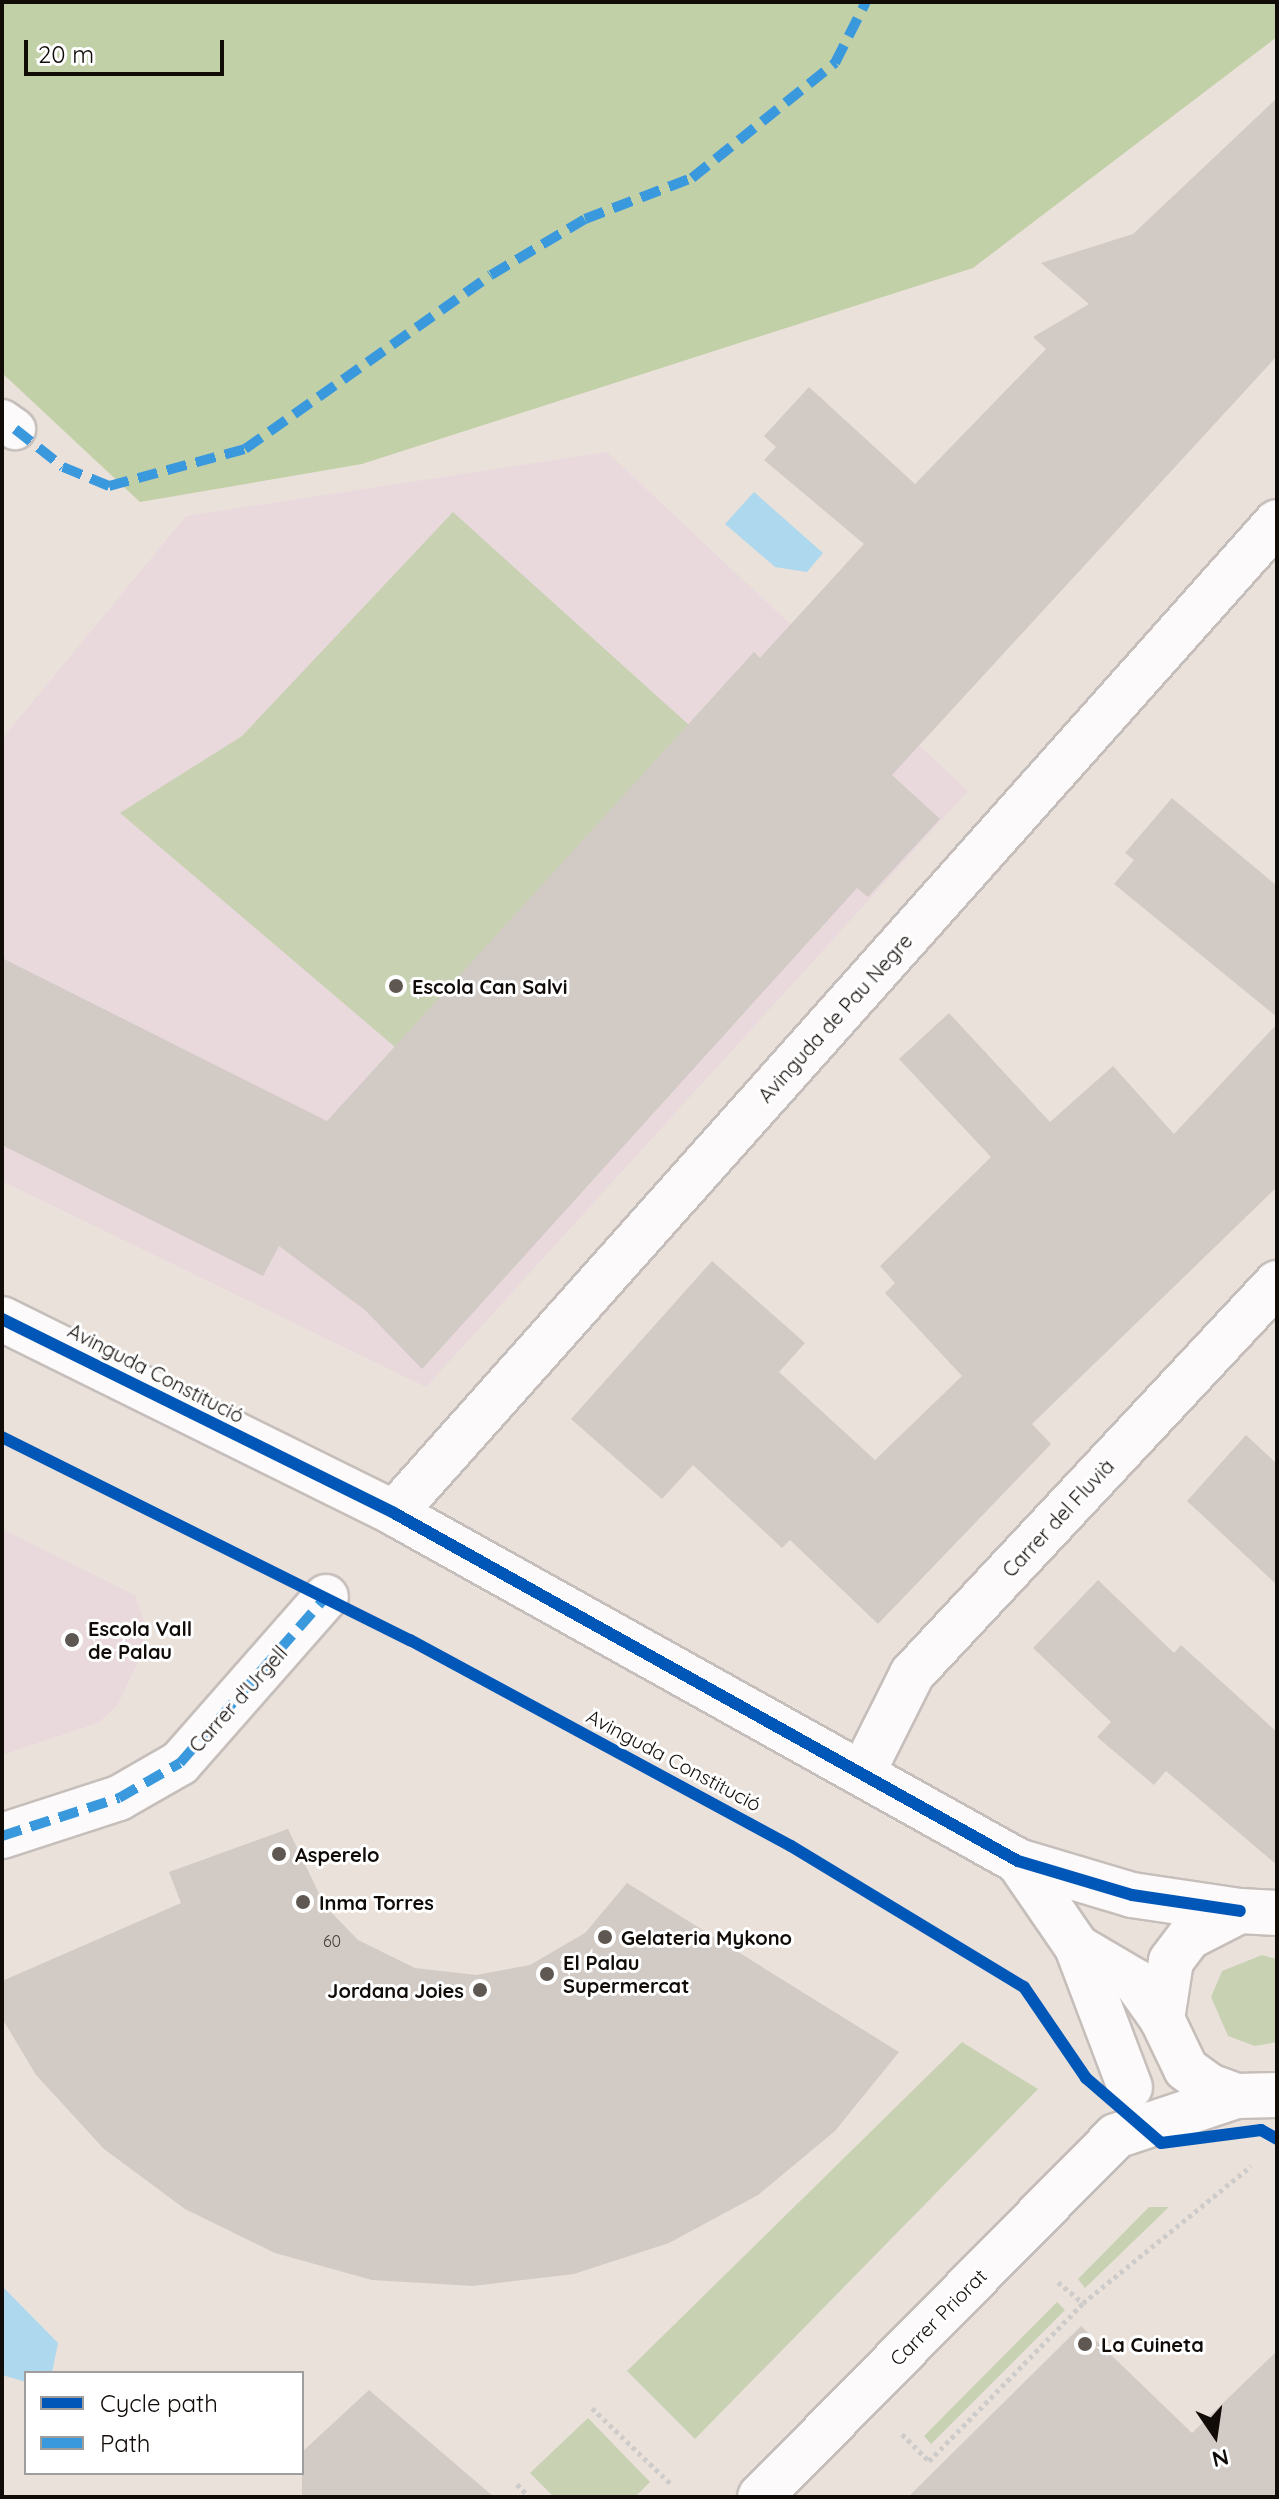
<!DOCTYPE html>
<meta charset="utf-8">
<style>
body{margin:0}
#map{position:relative;width:1279px;height:2499px;overflow:hidden;background:#ebe1db;font-family:Quicksand,sans-serif}
div>[style]{position:absolute}
[style*='--x']{left:calc(var(--x)*1px);top:calc(var(--y)*1px);width:calc(var(--w)*1px);rotate:calc(var(--a)*1deg)}
.education>*{inset:0;background:#e9d9dd}
.green>*{inset:0;background:#c8d2b3}
.forest>*{inset:0;background:#c2d0a7}
.water>*{inset:0;background:#add8ed}
.building>*{inset:0;background:#d2cac5}
.path>*{height:5px;margin-top:-2.5px;transform-origin:0;background:repeating-linear-gradient(90deg,#ceccca 0 4px,transparent 0 8px)}
.roads{filter:drop-shadow(2px 0 #c6beba) drop-shadow(-2px 0 #c6beba) drop-shadow(0 2px #c6beba) drop-shadow(0 -2px #c6beba)}
.service>*{height:40px;margin:-20px;padding:0 20px;transform-origin:20px;border-radius:20px;background:#fcfafa}
.pedestrian>*{height:44px;margin:-22px;padding:0 22px;transform-origin:22px;border-radius:22px;background:#fcfafa}
.minor>*{height:44px;margin:-22px;padding:0 22px;transform-origin:22px;border-radius:22px;background:#fcfafa}
.tertiary>*{height:44px;margin:-22px;padding:0 22px;transform-origin:22px;border-radius:22px;background:#fcfafa}
.quiet>*{height:10px;margin-top:-5px;transform-origin:0;background:repeating-linear-gradient(90deg,#3a99dd 0 20px,transparent 0 30px)}
.cycleway>*{height:12px;margin:-6px;padding:0 6px;transform-origin:6px;border-radius:6px;background:#0057b8}
.dots>*{width:22px;height:22px;translate:-50% -50%;box-sizing:border-box;border:4px solid #fff;border-radius:50%}
span{translate:-50% -50%;white-space:nowrap;text-align:center;line-height:1.15;-webkit-text-stroke:6px #fff;paint-order:stroke}
.number-label{font-size:16px;color:#443e3a}
.number-label span{-webkit-text-stroke-width:0}
.poi-label{font-size:20px;color:#120c09;font-weight:700}
.left{translate:0 -50%;text-align:left}
.right{translate:-100% -50%;text-align:right}
.street-label{font-size:20px;color:#120c09}
.frame{position:absolute;inset:0;border:4px solid #120c09;pointer-events:none}
.legend{position:absolute;left:24px;top:2371px;width:280px;height:104px;box-sizing:border-box;background:#fff;border:2px solid #a09e9d;margin:0;padding:10px 14px;list-style:none;font-size:24px;color:#120c09}
.legend li{display:flex;align-items:center;gap:16px;height:40px}
.legend b{width:40px;border:2px solid #a09e9d}
.north{position:absolute;left:1175px;top:2395px;width:80px;height:80px;-webkit-text-stroke:6px #fff;paint-order:stroke;rotate:167deg;font-size:22px;font-weight:700;line-height:32px;text-align:center;color:#120c09}
.north::after{content:'';display:block;margin:auto;width:28px;height:36px;background:#120c09;clip-path:polygon(50% 0,100% 100%,50% 72%,0 100%)}
.scale{position:absolute;left:24px;top:40px;width:200px;height:36px;box-sizing:border-box;border:4px solid #120c09;border-top:0;padding-left:10px;font-size:24px;line-height:28px;white-space:nowrap;color:#120c09;-webkit-text-stroke:6px #fff;paint-order:stroke}
</style>
<div id="map">
<div class="education">
<div style="clip-path:polygon(607px 452px,968px 791px,426px 1387px,2px 1181px,2px 739px,186px 516px)"></div>
<div style="clip-path:polygon(2px 1529px,135px 1595px,145px 1624px,141px 1656px,117px 1706px,98px 1723px,2px 1755px)"></div>
</div>
<div class="green">
<div style="clip-path:polygon(453px 512px,689px 725px,395px 1047px,120px 813px,242px 736px)"></div>
<div style="clip-path:polygon(1262px 1955px,1277px 1959px,1277px 2042px,1255px 2046px,1228px 2036px,1211px 1997px,1222px 1971px)"></div>
<div style="clip-path:polygon(962px 2042px,1038px 2089px,695px 2439px,627px 2371px)"></div>
<div style="clip-path:polygon(1149px 2207px,1169px 2207px,1085px 2288px,1078px 2279px)"></div>
<div style="clip-path:polygon(1057px 2302px,1065px 2310px,931px 2444px,924px 2436px)"></div>
<div style="clip-path:polygon(588px 2418px,650px 2482px,635px 2497px,554px 2497px,530px 2473px)"></div>
</div>
<div class="forest">
<div style="clip-path:polygon(2px 2px,1277px 2px,1277px 37px,973px 268px,362px 464px,140px 502px,2px 373px)"></div>
</div>
<div class="water">
<div style="clip-path:polygon(754px 492px,823px 553px,807px 572px,775px 567px,725px 524px)"></div>
<div style="clip-path:polygon(2px 2286px,58px 2343px,52px 2373px,26px 2373px,26px 2382px,2px 2375px)"></div>
</div>
<div class="building">
<div style="clip-path:polygon(1277px 98px,1277px 356px,892px 775px,940px 819px,868px 897px,857px 888px,422px 1369px,365px 1310px,279px 1246px,263px 1276px,2px 1145px,2px 958px,327px 1121px,754px 652px,760px 658px,864px 544px,764px 460px,776px 447px,764px 436px,809px 387px,915px 484px,1046px 349px,1033px 337px,1089px 304px,1041px 263px,1133px 234px)"></div>
<div style="clip-path:polygon(1172px 798px,1277px 886px,1277px 1017px,1114px 884px,1134px 860px,1125px 853px)"></div>
<div style="clip-path:polygon(949px 1013px,1050px 1122px,1113px 1066px,1174px 1134px,1277px 1024px,1277px 1187px,1032px 1424px,1051px 1444px,878px 1624px,790px 1540px,782px 1548px,693px 1465px,662px 1499px,571px 1419px,712px 1261px,805px 1343px,779px 1372px,875px 1460px,962px 1376px,885px 1293px,895px 1283px,880px 1266px,991px 1157px,899px 1059px)"></div>
<div style="clip-path:polygon(1246px 1435px,1277px 1464px,1277px 1585px,1187px 1501px)"></div>
<div style="clip-path:polygon(1098px 1580px,1174px 1653px,1181px 1645px,1277px 1732px,1277px 1865px,1166px 1771px,1154px 1785px,1097px 1737px,1111px 1722px,1033px 1648px)"></div>
<div style="clip-path:polygon(288px 1829px,325px 1906px,358px 1940px,415px 1968px,476px 1975px,530px 1965px,585px 1933px,627px 1883px,899px 2052px,835px 2131px,758px 2195px,669px 2243px,574px 2274px,473px 2286px,372px 2280px,275px 2253px,185px 2209px,104px 2149px,36px 2075px,2px 2018px,2px 1981px,181px 1903px,169px 1872px)"></div>
<div style="clip-path:polygon(1081px 2326px,1192px 2433px,1277px 2351px,1277px 2497px,908px 2497px)"></div>
<div style="clip-path:polygon(369px 2390px,494px 2497px,302px 2497px,302px 2452px)"></div>
</div>
<div class="path">
<div style="--x:1058;--y:2282;--w:33;--a:40"></div>
<div style="--x:592;--y:2408;--w:108;--a:43.9"></div>
<div style="--x:902;--y:2434;--w:38;--a:45"></div>
<div style="--x:929;--y:2461;--w:221;--a:-45.7"></div>
<div style="--x:1083;--y:2303;--w:217;--a:-39.2"></div>
<div style="--x:517;--y:2484;--w:18;--a:47"></div>
</div>
<div class="roads">
<div class="service">
<div style="--x:2;--y:420;--w:16;--a:35"></div>
</div>
<div class="pedestrian">
<div style="--x:2;--y:1836;--w:123;--a:-18"></div>
<div style="--x:119;--y:1798;--w:70;--a:-29.8"></div>
<div style="--x:180;--y:1763;--w:221;--a:-48.7"></div>
</div>
<div class="minor">
<div style="--x:394;--y:1513;--w:1327;--a:-48.3"></div>
<div style="--x:864;--y:1770;--w:107;--a:-63.4"></div>
<div style="--x:912;--y:1674;--w:535;--a:-46.97"></div>
<div style="--x:1077;--y:1947;--w:150;--a:69.3"></div>
<div style="--x:760;--y:2497;--w:507;--a:-45.4"></div>
<div style="--x:1116;--y:2136;--w:126;--a:-18.4"></div>
</div>
<div class="tertiary">
<div style="--x:2;--y:1319;--w:437;--a:26.3"></div>
<div style="--x:394;--y:1513;--w:714;--a:29.15"></div>
<div style="--x:1018;--y:1861;--w:119;--a:16.6"></div>
<div style="--x:1132;--y:1895;--w:109;--a:8.4"></div>
<div style="--x:1018;--y:1861;--w:104;--a:55.5"></div>
<div style="--x:1077;--y:1947;--w:67;--a:30.4"></div>
<div style="--x:1135;--y:1981;--w:47;--a:54.6"></div>
<div style="--x:1277;--y:1913;--w:37;--a:-177"></div>
<div style="--x:1240;--y:1911;--w:57;--a:153"></div>
<div style="--x:1189;--y:1937;--w:30;--a:127"></div>
<div style="--x:1171;--y:1961;--w:59;--a:98.8"></div>
<div style="--x:1162;--y:2019;--w:55;--a:64.4"></div>
<div style="--x:1186;--y:2069;--w:29;--a:36"></div>
<div style="--x:1209;--y:2086;--w:29;--a:20"></div>
<div style="--x:1236;--y:2096;--w:41;--a:-1.4"></div>
</div>
</div>
<div class="quiet">
<div style="--x:15;--y:429;--w:61;--a:38.4"></div>
<div style="--x:63;--y:467;--w:50;--a:22.4"></div>
<div style="--x:109;--y:486;--w:141;--a:-15.2"></div>
<div style="--x:245;--y:449;--w:301;--a:-35.3"></div>
<div style="--x:491;--y:275;--w:109;--a:-30.8"></div>
<div style="--x:585;--y:219;--w:115;--a:-21"></div>
<div style="--x:692;--y:178;--w:184;--a:-38.8"></div>
<div style="--x:835;--y:63;--w:68;--a:-63.1"></div>
<div style="--x:2;--y:1836;--w:123;--a:-18"></div>
<div style="--x:119;--y:1798;--w:70;--a:-29.8"></div>
<div style="--x:180;--y:1763;--w:221;--a:-48.7"></div>
</div>
<div class="cycleway">
<div style="--x:2;--y:1319;--w:437;--a:26.3"></div>
<div style="--x:394;--y:1513;--w:714;--a:29.15"></div>
<div style="--x:1018;--y:1861;--w:119;--a:16.6"></div>
<div style="--x:1132;--y:1895;--w:109;--a:8.4"></div>
<div style="--x:2;--y:1437;--w:456;--a:26.5"></div>
<div style="--x:410;--y:1640;--w:433;--a:28.4"></div>
<div style="--x:791;--y:1846;--w:272;--a:31.2"></div>
<div style="--x:1024;--y:1987;--w:110;--a:55.7"></div>
<div style="--x:1086;--y:2078;--w:99;--a:40.9"></div>
<div style="--x:1161;--y:2143;--w:101;--a:-7.4"></div>
<div style="--x:1261;--y:2130;--w:18;--a:29"></div>
</div>
<div class="dots">
<div style="left:396px;top:986px;background:#5e5752"></div>
<div style="left:72px;top:1640px;background:#5e5752"></div>
<div style="left:279px;top:1854px;background:#5e5752"></div>
<div style="left:303px;top:1902px;background:#5e5752"></div>
<div style="left:605px;top:1937px;background:#5e5752"></div>
<div style="left:547px;top:1974px;background:#5e5752"></div>
<div style="left:480px;top:1990px;background:#5e5752"></div>
<div style="left:1085px;top:2344px;background:#5e5752"></div>
</div>
<div class="number-label">
<span style="left:332px;top:1941px">60</span>
</div>
<div class="poi-label">
<span class="left" style="left:412px;top:986px">Escola Can Salvi</span>
<span class="left" style="left:88px;top:1640px">Escola Vall<br>de Palau</span>
<span class="left" style="left:295px;top:1854px">Asperelo</span>
<span class="left" style="left:319px;top:1902px">Inma Torres</span>
<span class="left" style="left:621px;top:1937px">Gelateria Mykono</span>
<span class="left" style="left:563px;top:1974px">El Palau<br>Supermercat</span>
<span class="right" style="left:464px;top:1990px">Jordana Joies</span>
<span class="left" style="left:1101px;top:2344px">La Cuineta</span>
</div>
<div class="street-label">
<span style="left:835px;top:1018px;rotate:-48deg">Avinguda de Pau Negre</span>
<span style="left:156px;top:1373px;rotate:27deg">Avinguda Constitució</span>
<span style="left:1058px;top:1518px;rotate:-47deg">Carrer del Fluvià</span>
<span style="left:238px;top:1699px;rotate:-48deg">Carrer d'Urgell</span>
<span style="left:674px;top:1760px;rotate:28deg">Avinguda Constitució</span>
<span style="left:938px;top:2317px;rotate:-45deg">Carrer Priorat</span>
</div>
<div class="frame"></div>
<ul class="legend">
<li><b style="height:10px;background:#0057b8"></b>Cycle path</li>
<li><b style="height:10px;background:#3a99dd"></b>Path</li>
</ul>
<div class="north">N</div>
<div class="scale">20 m</div>
</div>
